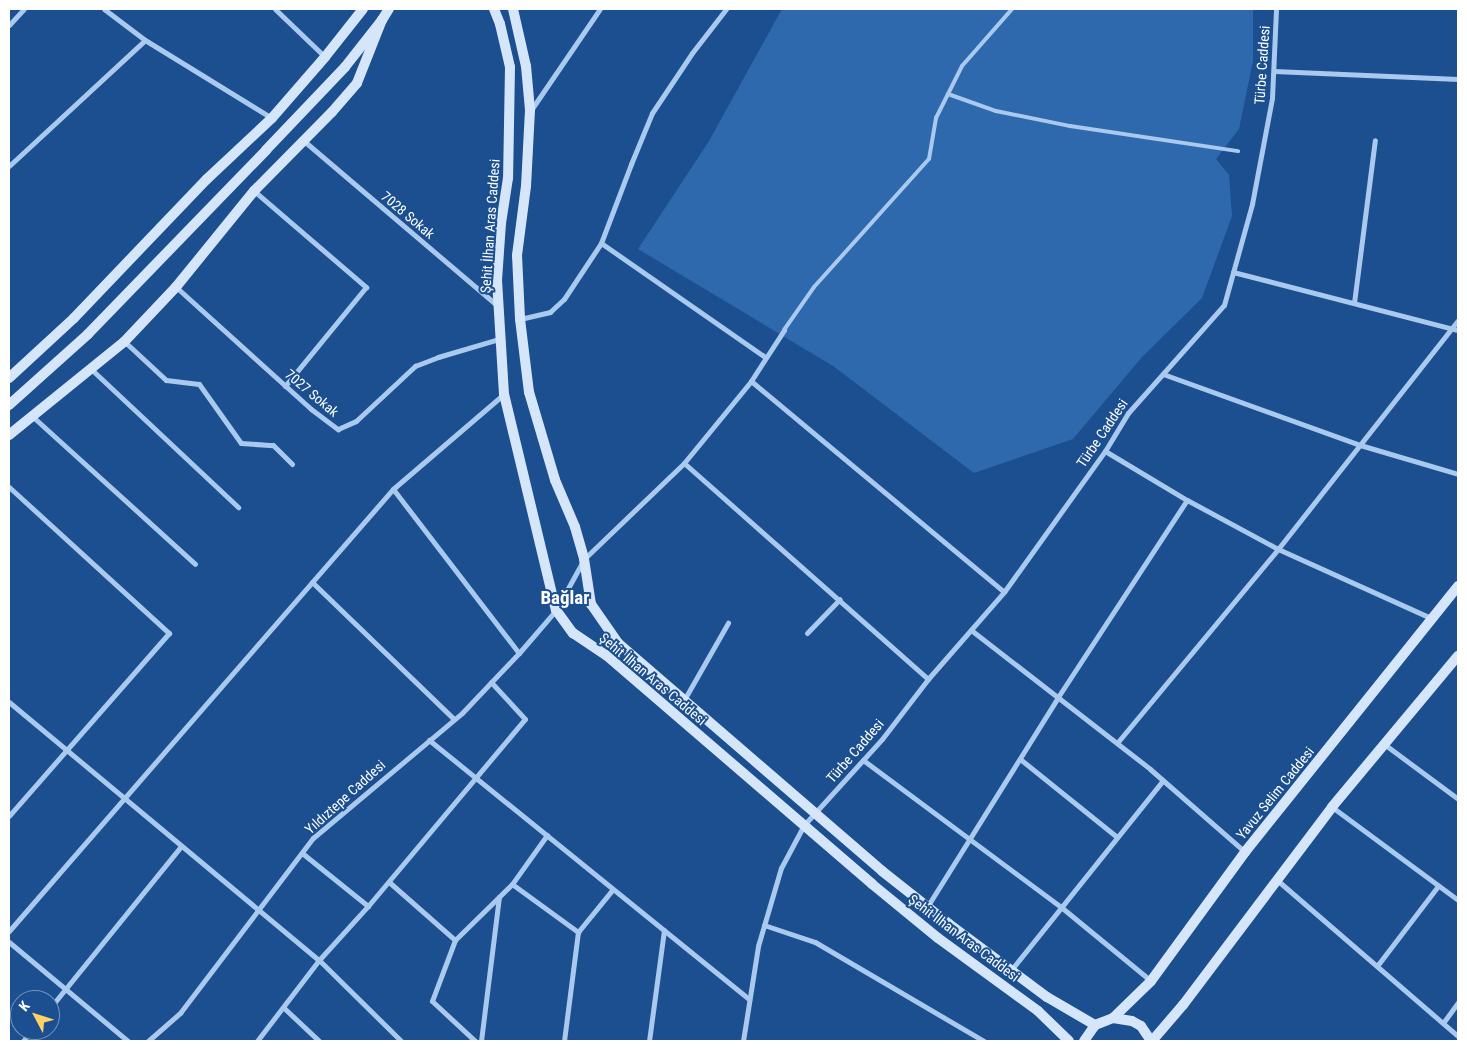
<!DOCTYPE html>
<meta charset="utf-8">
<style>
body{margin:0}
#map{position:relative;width:1467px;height:1050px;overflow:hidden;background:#1b4f8f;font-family:"Roboto Condensed",sans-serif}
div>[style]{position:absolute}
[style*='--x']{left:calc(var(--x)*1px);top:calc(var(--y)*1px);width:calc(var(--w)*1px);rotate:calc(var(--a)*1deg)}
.green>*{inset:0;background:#2e69ad}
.lane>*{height:4px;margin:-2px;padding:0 2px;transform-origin:2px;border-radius:2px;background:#a9c9ee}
.street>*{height:5px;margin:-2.5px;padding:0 2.5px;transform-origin:2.5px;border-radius:2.5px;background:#a9c9ee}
.secondary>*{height:10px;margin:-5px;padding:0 5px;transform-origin:5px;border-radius:5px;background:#d6e6fa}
span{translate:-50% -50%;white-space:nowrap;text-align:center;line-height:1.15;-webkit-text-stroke:4px #1b4f8f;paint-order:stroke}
.street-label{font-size:14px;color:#fff}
.district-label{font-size:19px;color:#fff;font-weight:700}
.frame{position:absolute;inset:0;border:10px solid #fff;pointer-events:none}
.north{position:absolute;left:10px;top:990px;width:50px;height:50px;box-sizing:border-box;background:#1b4f8f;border:1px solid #7695bc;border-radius:50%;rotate:310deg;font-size:14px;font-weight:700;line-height:20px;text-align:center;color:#fff}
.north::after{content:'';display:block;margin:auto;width:18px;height:22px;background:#ffd166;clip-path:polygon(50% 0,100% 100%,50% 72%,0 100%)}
</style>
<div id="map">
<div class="green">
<div style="clip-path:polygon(782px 9px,1253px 9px,1253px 61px,1239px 129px,1216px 159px,1229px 175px,1232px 216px,1202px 298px,1142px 357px,1073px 439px,974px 473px,833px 366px,638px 249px,709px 141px)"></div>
</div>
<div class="lane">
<div style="--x:948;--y:94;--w:51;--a:19.5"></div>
<div style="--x:996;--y:111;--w:76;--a:11.5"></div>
<div style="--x:1070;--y:126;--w:170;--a:8.5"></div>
<div style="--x:784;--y:330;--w:52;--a:-55.1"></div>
<div style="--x:814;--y:287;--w:172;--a:-48.1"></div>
<div style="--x:929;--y:159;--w:42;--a:-80.3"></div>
<div style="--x:936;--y:118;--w:58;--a:-63.4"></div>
<div style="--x:962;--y:66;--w:76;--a:-48.7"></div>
</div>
<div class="street">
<div style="--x:104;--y:9;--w:51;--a:37.1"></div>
<div style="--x:145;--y:40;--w:149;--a:31.6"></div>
<div style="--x:275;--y:9;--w:69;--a:43.8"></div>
<div style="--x:9;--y:25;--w:22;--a:-47"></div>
<div style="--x:1274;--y:71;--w:184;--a:2.5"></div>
<div style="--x:531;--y:110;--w:122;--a:-55.7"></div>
<div style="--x:304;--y:141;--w:255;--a:40.4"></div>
<div style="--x:9;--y:166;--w:185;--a:-42.8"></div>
<div style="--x:254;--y:191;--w:148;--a:40.6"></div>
<div style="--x:366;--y:287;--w:128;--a:129.3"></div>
<div style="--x:601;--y:243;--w:200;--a:34.8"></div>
<div style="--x:1233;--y:272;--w:232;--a:14.5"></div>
<div style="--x:176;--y:287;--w:182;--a:42.1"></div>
<div style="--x:311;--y:409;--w:34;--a:37"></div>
<div style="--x:338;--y:429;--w:20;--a:-24"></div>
<div style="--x:356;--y:421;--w:81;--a:-43"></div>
<div style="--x:415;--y:366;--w:25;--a:-21"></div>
<div style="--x:438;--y:357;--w:64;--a:-16.4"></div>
<div style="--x:1354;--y:303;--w:164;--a:-82.7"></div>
<div style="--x:520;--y:319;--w:31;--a:-13"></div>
<div style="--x:550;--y:312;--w:19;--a:-43"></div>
<div style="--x:564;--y:299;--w:67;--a:-56.5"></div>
<div style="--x:601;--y:243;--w:85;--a:-69.2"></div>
<div style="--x:631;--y:164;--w:55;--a:-67.6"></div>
<div style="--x:652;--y:113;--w:72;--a:-56.3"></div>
<div style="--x:692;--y:53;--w:56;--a:-52.3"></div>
<div style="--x:125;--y:342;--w:56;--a:42.8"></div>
<div style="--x:166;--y:380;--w:33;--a:7"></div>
<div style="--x:199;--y:384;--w:72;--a:54.6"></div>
<div style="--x:241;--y:443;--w:32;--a:4"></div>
<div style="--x:273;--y:445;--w:27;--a:45"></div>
<div style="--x:91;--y:369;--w:202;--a:43.2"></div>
<div style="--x:1163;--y:374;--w:209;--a:19.8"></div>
<div style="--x:1360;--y:445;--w:102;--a:16.5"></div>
<div style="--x:751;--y:381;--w:329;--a:39.8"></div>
<div style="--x:32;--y:416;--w:220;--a:42.2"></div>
<div style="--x:1105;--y:451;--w:96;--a:30.9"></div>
<div style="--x:1187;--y:500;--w:103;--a:28.3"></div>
<div style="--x:1278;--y:549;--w:168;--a:24.3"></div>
<div style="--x:684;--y:463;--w:326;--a:41.5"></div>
<div style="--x:9;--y:487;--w:217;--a:42.4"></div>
<div style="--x:169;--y:633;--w:243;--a:131.2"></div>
<div style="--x:393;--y:489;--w:207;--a:52.5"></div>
<div style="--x:312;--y:582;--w:197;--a:44"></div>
<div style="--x:971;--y:630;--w:227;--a:37.8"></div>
<div style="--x:1150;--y:769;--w:126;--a:41.1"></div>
<div style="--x:807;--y:633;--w:47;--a:-45.9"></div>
<div style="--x:684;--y:700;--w:89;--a:-60.3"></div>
<div style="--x:9;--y:702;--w:403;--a:39.8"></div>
<div style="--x:319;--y:960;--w:115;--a:44.6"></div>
<div style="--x:429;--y:740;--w:412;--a:39"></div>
<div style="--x:1117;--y:743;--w:252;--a:-50.3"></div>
<div style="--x:1278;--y:549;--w:291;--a:-51.8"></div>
<div style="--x:1384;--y:744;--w:92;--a:36.6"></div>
<div style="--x:1020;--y:759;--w:124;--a:38.8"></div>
<div style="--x:863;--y:760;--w:247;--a:36.6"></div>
<div style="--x:1061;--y:907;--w:117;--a:39.4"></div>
<div style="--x:1332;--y:807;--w:157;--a:36.4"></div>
<div style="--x:547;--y:835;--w:60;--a:125.5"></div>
<div style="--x:512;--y:884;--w:82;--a:36"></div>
<div style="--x:302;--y:853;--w:85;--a:38.8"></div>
<div style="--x:1277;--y:880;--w:239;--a:40.8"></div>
<div style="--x:389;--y:882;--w:88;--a:41.3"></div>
<div style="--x:455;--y:940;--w:65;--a:110.7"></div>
<div style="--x:432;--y:1001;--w:59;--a:42.9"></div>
<div style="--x:927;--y:907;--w:248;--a:-58"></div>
<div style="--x:1058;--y:697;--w:235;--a:-56.8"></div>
<div style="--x:764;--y:925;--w:54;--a:18.4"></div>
<div style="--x:815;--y:942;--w:196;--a:30.4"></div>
<div style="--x:9;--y:931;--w:586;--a:-49.02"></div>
<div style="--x:393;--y:489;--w:146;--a:-40.6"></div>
<div style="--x:455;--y:940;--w:80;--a:-44.5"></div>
<div style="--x:9;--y:942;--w:155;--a:39.8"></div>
<div style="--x:1377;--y:966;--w:101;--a:-52.7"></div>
<div style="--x:1011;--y:970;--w:243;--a:-51.3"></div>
<div style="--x:50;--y:1008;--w:208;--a:-51"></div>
<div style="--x:284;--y:1008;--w:48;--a:43.3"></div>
<div style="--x:1443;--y:1023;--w:26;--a:-54"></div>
<div style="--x:23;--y:1041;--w:14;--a:-51"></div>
<div style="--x:148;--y:1041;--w:43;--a:-41.2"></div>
<div style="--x:180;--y:1013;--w:220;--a:-52.8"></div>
<div style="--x:313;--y:838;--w:194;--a:-40"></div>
<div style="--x:462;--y:713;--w:83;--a:-46.5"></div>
<div style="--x:519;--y:653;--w:57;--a:-49.3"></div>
<div style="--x:556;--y:610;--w:58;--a:-61.2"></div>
<div style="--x:584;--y:559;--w:139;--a:-43.8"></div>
<div style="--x:684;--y:463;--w:106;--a:-50.7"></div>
<div style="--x:751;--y:381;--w:61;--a:-57.1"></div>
<div style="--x:257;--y:1041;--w:102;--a:-52.6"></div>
<div style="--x:319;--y:960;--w:73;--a:-47.8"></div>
<div style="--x:368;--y:906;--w:244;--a:-50"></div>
<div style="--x:525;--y:719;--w:50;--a:-132.6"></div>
<div style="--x:481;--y:1041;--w:145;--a:-82.9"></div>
<div style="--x:564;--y:1041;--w:110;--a:-82.7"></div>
<div style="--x:578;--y:932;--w:55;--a:-50.9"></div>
<div style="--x:649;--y:1041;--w:112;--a:-82.3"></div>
<div style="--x:743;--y:1041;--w:96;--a:-81"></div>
<div style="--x:758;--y:946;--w:81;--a:-73.6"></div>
<div style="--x:781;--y:868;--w:49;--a:-61.9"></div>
<div style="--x:804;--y:825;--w:116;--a:-47.8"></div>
<div style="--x:882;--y:739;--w:76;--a:-52.5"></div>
<div style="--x:928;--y:679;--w:116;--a:-48.9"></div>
<div style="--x:1004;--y:592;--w:173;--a:-54.4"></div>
<div style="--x:1105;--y:451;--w:44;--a:-58.8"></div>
<div style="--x:1128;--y:413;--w:144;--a:-48.4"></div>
<div style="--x:1224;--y:305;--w:105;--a:-74.5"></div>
<div style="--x:1252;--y:204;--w:108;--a:-79.3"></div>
<div style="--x:1272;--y:98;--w:89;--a:-87.4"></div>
</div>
<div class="secondary">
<div style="--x:494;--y:9;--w:16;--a:68"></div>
<div style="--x:500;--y:24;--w:44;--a:76.9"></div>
<div style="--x:510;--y:67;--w:111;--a:91"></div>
<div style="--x:508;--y:178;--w:46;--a:98.8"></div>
<div style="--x:501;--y:223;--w:57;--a:94"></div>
<div style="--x:497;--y:280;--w:114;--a:86.5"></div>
<div style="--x:504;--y:394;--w:222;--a:76.5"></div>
<div style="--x:556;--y:610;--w:29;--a:54"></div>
<div style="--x:573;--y:633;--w:40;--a:34"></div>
<div style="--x:606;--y:655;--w:351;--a:40.7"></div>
<div style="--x:872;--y:884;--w:85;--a:39.3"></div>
<div style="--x:938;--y:938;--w:124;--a:36.1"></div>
<div style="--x:1038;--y:1011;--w:43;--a:44.1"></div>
<div style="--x:513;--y:9;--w:58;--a:77.2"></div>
<div style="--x:526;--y:66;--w:44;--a:84.8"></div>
<div style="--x:530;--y:110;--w:76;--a:93"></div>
<div style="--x:526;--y:186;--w:70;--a:97.4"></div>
<div style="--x:517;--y:255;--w:64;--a:87.3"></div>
<div style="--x:520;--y:319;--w:74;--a:83"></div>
<div style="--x:529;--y:392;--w:92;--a:73.5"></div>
<div style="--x:555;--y:480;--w:51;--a:66.9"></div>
<div style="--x:575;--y:527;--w:33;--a:74"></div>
<div style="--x:584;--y:559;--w:46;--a:81.2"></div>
<div style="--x:591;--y:604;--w:47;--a:55.3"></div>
<div style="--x:618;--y:643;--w:349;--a:40.8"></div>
<div style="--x:882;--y:871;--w:85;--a:38.3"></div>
<div style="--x:949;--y:924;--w:122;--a:36.7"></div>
<div style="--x:1047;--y:997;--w:56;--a:30.3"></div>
<div style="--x:9;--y:378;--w:88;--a:-42.7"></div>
<div style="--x:74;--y:318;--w:192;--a:-46.3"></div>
<div style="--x:207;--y:179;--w:89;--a:-43.2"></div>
<div style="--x:272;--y:118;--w:81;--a:-49"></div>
<div style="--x:325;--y:57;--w:61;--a:-51.6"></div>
<div style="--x:9;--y:405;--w:106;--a:-41.9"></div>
<div style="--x:88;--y:334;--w:256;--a:-45.9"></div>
<div style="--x:266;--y:150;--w:115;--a:-46.4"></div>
<div style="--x:345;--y:67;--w:60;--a:-51.8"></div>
<div style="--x:382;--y:20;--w:13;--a:-58"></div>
<div style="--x:9;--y:435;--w:148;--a:-39"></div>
<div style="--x:124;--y:342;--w:76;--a:-46.6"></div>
<div style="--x:176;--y:287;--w:124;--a:-50.9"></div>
<div style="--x:254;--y:191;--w:111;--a:-45.4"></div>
<div style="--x:332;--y:112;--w:38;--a:-49"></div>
<div style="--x:357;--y:83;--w:68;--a:-68.4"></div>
<div style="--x:1113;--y:1018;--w:53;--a:-44.2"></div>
<div style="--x:1151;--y:981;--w:160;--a:-53.9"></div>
<div style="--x:1245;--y:852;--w:341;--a:-51.3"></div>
<div style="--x:1084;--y:1041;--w:19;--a:-55"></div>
<div style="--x:1095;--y:1025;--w:19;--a:-21"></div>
<div style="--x:1113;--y:1018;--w:19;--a:9"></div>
<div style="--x:1132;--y:1021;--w:10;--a:29"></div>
<div style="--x:1141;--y:1026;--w:18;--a:56"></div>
<div style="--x:1152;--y:1041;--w:48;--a:-49.3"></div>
<div style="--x:1183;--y:1005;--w:248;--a:-53"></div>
<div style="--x:1332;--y:807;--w:197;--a:-50.2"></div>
</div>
<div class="street-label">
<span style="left:1262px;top:65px;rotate:-86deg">Türbe Caddesi</span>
<span style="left:408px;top:215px;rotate:40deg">7028 Sokak</span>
<span style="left:490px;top:226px;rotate:-86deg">Şehit İlhan Aras Caddesi</span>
<span style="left:312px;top:393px;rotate:40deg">7027 Sokak</span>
<span style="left:1102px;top:433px;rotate:-56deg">Türbe Caddesi</span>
<span style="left:653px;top:679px;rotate:40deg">Şehit İlhan Aras Caddesi</span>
<span style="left:855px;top:751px;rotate:-49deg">Türbe Caddesi</span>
<span style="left:1275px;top:793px;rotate:-51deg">Yavuz Selim Caddesi</span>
<span style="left:345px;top:797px;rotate:-42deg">Yıldıztepe Caddesi</span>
<span style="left:964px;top:938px;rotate:37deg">Şehit İlhan Aras Caddesi</span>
</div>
<div class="district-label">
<span style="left:565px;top:598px">Bağlar</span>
</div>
<div class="frame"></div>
<div class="north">K</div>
</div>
